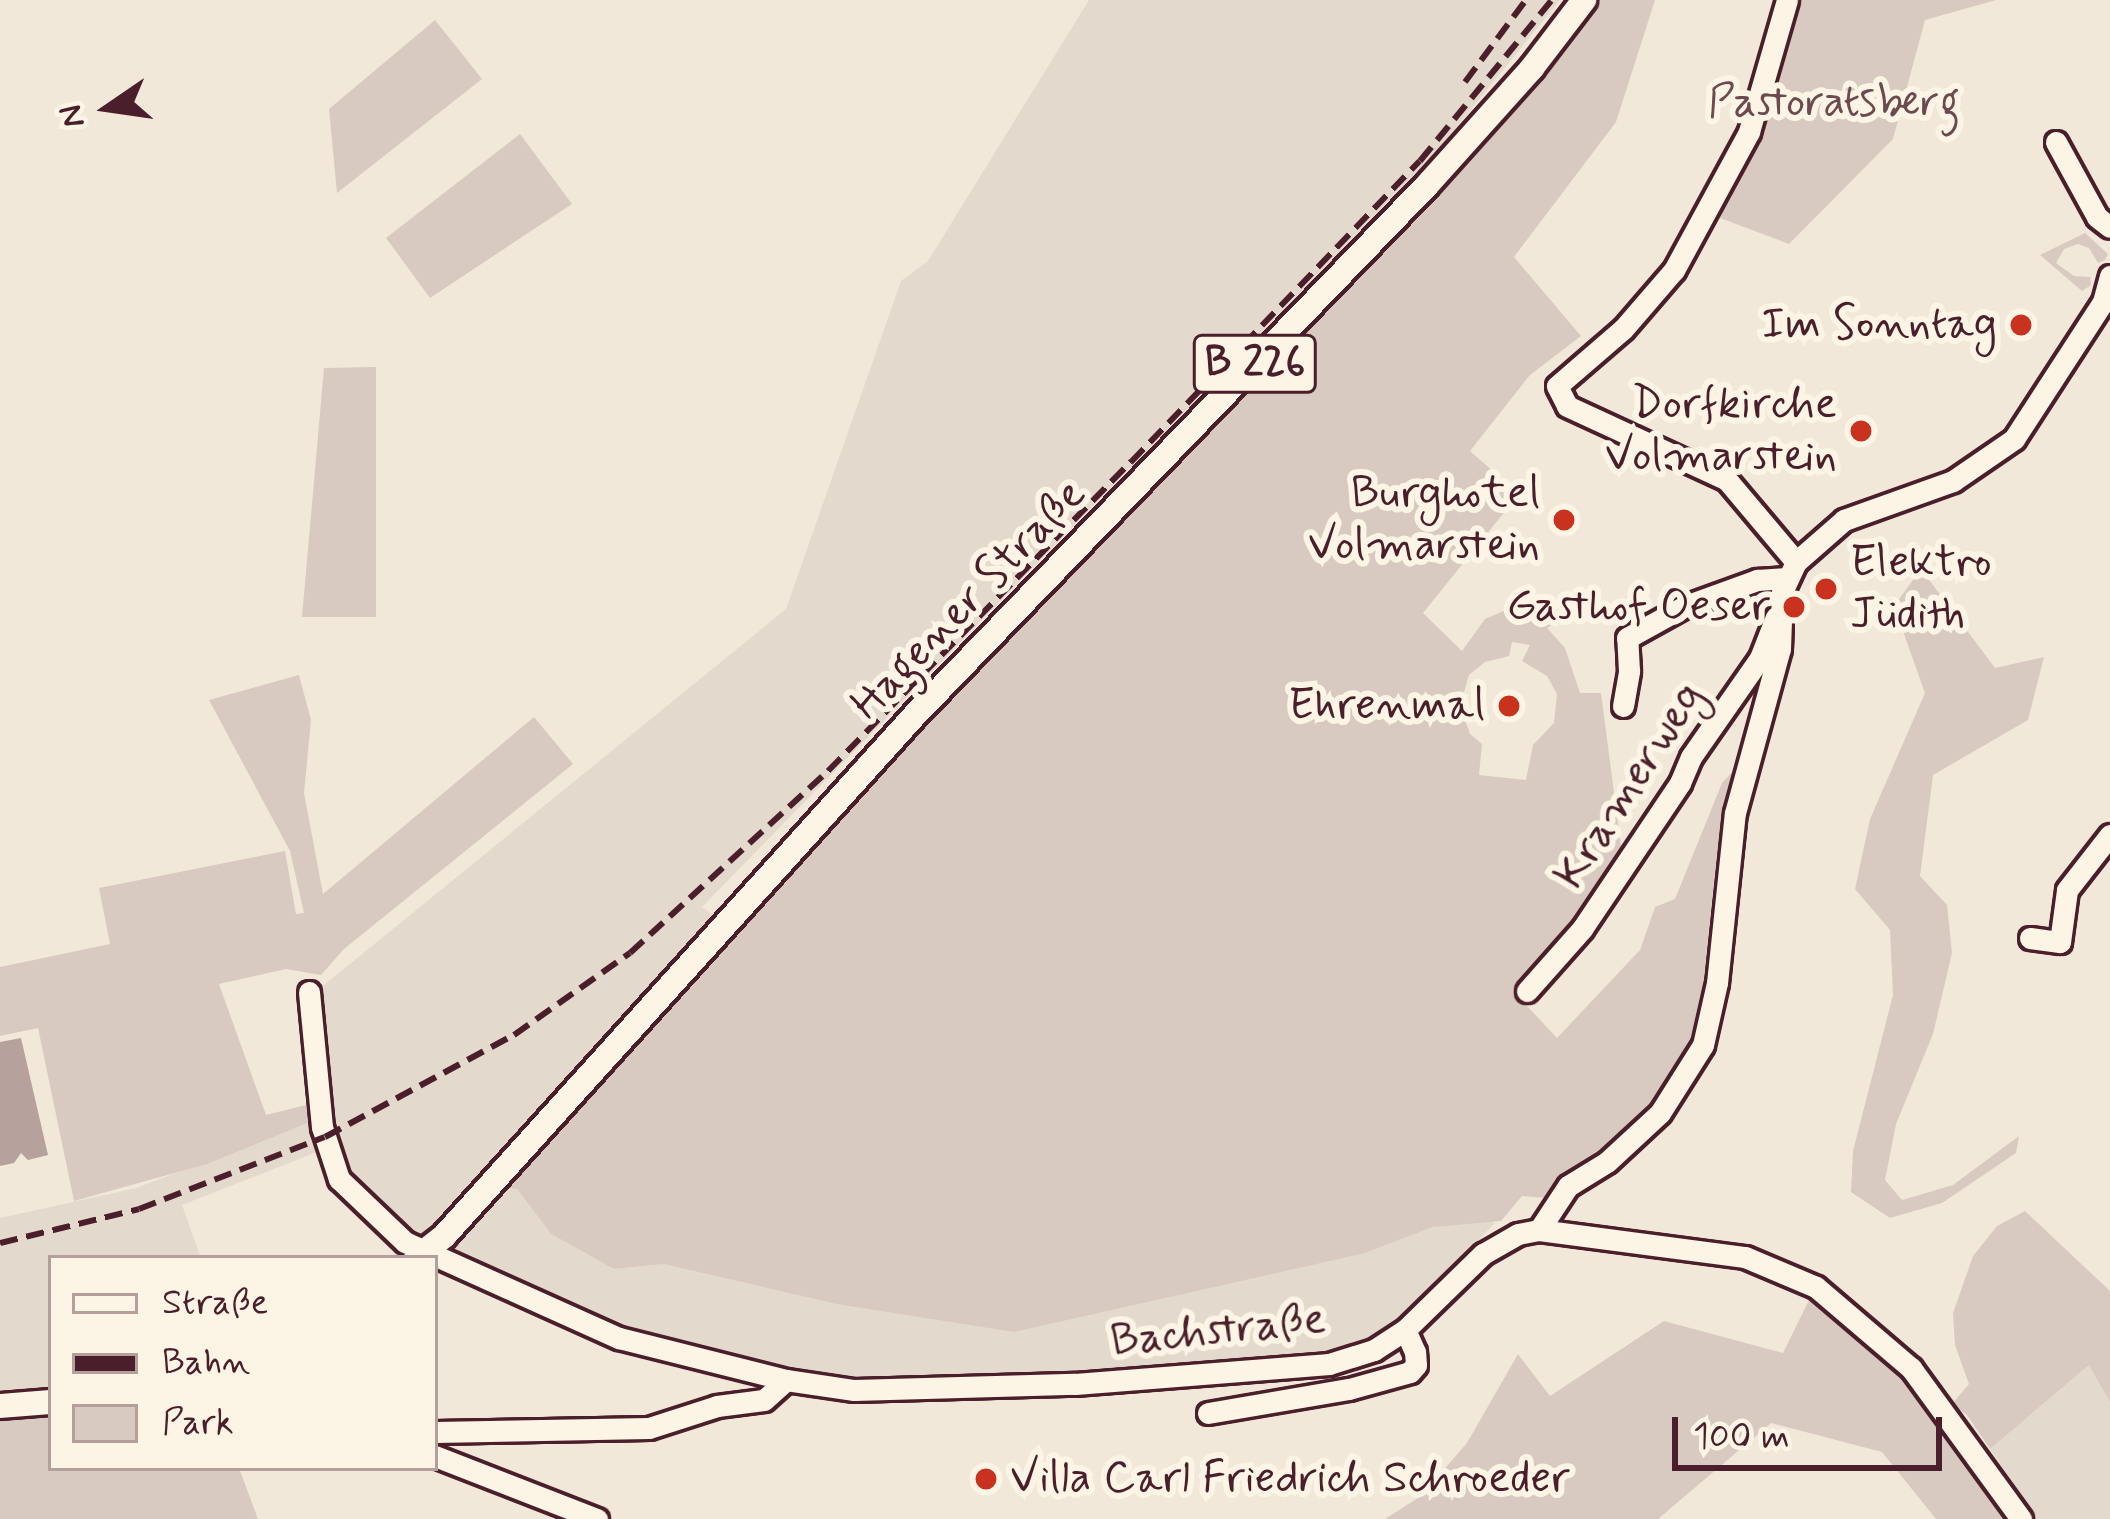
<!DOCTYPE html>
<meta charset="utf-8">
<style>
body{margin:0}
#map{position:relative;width:2110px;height:1519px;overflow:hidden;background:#f1e8da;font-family:Mynerve,sans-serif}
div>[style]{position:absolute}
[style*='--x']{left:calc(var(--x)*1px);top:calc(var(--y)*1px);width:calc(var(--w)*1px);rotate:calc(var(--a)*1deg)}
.built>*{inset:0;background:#e4d9cd}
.green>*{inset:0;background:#d8cac0}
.water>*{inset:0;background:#b6a19c}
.roads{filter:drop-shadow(3px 0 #4a1f2b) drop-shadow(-3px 0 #4a1f2b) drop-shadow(0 3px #4a1f2b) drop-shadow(0 -3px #4a1f2b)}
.minor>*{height:21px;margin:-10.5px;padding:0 10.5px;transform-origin:10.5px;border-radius:10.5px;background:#fcf5e5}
.major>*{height:24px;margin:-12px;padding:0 12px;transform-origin:12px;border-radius:12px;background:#fcf5e5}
.rail>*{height:6px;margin-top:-3px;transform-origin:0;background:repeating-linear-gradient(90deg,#4a1f2b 0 18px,transparent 0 27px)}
.dots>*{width:33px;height:33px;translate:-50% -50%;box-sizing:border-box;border:6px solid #fcf5e5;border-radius:50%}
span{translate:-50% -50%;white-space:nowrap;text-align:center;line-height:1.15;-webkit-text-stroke:12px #fcf5e5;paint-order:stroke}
.shield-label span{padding:3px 9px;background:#fcf5e5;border:3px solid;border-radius:9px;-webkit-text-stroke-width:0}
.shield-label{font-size:42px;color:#4a1f2b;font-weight:700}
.park-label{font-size:45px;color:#6e4a50}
.poi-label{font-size:45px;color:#4a1f2b}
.right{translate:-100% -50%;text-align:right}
.left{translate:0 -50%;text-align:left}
.street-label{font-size:45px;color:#4a1f2b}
.legend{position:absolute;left:48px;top:1255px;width:390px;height:216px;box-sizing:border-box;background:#fcf5e5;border:3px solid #b59f9b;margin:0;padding:15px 21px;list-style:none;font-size:36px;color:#4a1f2b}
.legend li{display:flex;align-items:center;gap:24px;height:60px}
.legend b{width:60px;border:3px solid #b59f9b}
.north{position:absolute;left:48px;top:48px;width:120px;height:120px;-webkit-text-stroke:9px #fcf5e5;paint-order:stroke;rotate:257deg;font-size:33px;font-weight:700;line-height:48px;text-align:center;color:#4a1f2b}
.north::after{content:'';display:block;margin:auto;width:42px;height:54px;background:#4a1f2b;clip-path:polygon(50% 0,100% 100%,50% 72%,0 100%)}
.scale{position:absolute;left:1672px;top:1417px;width:270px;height:54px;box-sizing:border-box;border:6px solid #4a1f2b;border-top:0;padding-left:15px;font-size:36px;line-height:42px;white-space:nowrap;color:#4a1f2b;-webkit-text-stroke:9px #fcf5e5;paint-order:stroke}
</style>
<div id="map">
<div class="built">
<div style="clip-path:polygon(1089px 0,1560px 0,1424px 167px,702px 907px,717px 918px,487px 1182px,421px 1236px,405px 1230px,348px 1179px,332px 1146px,182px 1205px,201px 1258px,51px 1258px,51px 1400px,0 1398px,0 1218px,136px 1188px,312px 1121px,313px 994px,786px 609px,901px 281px,928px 261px)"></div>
<div style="clip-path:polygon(496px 1187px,517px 1189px,551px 1234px,614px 1269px,664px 1264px,712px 1274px,1365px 1253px,1433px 1227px,1482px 1219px,1495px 1223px,1395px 1327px,1328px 1358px,1076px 1379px,854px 1383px,789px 1375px,620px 1333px,445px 1252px)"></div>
<div style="clip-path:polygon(2090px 1364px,2110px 1402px,2110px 1519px,2036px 1519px,1990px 1449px)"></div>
</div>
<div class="green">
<div style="clip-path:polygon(evenodd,1593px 0,1655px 0,1616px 122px,1514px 257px,1581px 336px,1530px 375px,1470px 451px,1519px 494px,1423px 613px,1462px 651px,1485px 619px,1525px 602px,1543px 599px,1574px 612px,1547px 628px,1565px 648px,1580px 693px,1601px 693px,1621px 846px,1579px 923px,1515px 993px,1557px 1038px,1640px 950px,1655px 907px,1675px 899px,1722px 783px,1735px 769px,1717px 852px,1699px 1024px,1684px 1063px,1654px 1106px,1547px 1198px,1522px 1196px,1501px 1221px,1433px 1227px,1365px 1253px,1014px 1332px,837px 1304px,664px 1264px,614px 1269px,551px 1234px,517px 1189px,496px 1187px,1593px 0,1512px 642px,1530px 645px,1522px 661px,1547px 676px,1557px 694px,1554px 723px,1533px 745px,1526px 780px,1479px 775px,1482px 744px,1470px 734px,1460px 706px,1469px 675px,1485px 662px,1509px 656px,1512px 642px)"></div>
<div style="clip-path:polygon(1794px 0,1996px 0,1925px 20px,1893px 139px,1789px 244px,1720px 218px,1749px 151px)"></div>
<div style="clip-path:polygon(435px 20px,482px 79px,337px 193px,329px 109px)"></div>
<div style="clip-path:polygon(520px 134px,572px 204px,430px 298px,386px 238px)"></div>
<div style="clip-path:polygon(2085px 233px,2108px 254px,2105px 260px,2098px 263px,2089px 248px,2078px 244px,2064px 249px,2056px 263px,2074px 276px,2090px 277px,2091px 285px,2082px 291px,2040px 255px)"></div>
<div style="clip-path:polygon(376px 367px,376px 617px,302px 617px,324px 368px)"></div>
<div style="clip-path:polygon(1921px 569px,1995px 668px,2044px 657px,2028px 720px,1933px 775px,1920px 876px,1947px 905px,1952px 953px,1933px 1034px,1896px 1124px,1885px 1180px,1902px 1200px,1953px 1185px,2019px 1136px,2016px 1153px,1942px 1203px,1890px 1218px,1851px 1192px,1853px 1151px,1893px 995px,1890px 930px,1855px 889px,1870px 819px,1925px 693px,1894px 606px)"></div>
<div style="clip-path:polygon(299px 675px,311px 720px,304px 793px,323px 894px,534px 717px,573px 764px,344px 949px,321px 975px,286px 969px,219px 984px,266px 1115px,306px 1105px,312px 1121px,207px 1164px,74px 1201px,38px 1028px,0 1036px,0 967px,110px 944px,99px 888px,285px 851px,296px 914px,304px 913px,290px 851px,209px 700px)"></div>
<div style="clip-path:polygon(2025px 1211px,2110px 1291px,2110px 1402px,2089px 1365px,1990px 1449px,1967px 1415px,1952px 1404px,1969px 1384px,1955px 1345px,1953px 1313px,1973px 1256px,1997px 1226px)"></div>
<div style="clip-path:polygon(1811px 1296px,1902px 1372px,2011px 1519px,1936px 1519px,1882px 1452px,1771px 1423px,1658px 1519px,1385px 1519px,1421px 1496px,1467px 1443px,1518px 1354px,1550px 1396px,1664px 1321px,1783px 1353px)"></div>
<div style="clip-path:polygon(51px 1402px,51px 1468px,239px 1468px,258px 1519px,0 1519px,0 1406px)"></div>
</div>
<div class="water">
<div style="clip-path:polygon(21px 1038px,48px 1155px,28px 1160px,21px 1153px,14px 1163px,0 1166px,0 1042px)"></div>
</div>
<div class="roads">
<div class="minor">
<div style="--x:1787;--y:0;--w:137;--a:106.1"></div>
<div style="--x:1749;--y:132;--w:157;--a:118.5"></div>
<div style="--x:1674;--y:270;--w:78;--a:130.8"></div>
<div style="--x:1623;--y:329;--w:87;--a:139.2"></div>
<div style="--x:1557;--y:386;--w:22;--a:63"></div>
<div style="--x:1567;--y:406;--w:176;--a:24.8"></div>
<div style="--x:1727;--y:480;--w:107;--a:49.9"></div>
<div style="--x:2056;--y:142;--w:85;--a:61.3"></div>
<div style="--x:2097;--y:217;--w:16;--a:38"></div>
<div style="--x:1623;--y:706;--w:36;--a:-80"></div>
<div style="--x:1629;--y:671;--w:33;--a:-93"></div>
<div style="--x:1627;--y:638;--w:66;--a:-28.9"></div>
<div style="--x:1685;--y:606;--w:77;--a:-19.9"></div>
<div style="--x:1757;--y:580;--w:30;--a:-4"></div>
<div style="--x:2030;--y:938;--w:30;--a:8"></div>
<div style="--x:2060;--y:942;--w:52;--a:-82.3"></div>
<div style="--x:2067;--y:890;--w:70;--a:-52"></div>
<div style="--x:1527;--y:991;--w:83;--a:-48.4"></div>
<div style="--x:1582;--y:929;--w:176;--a:-56.1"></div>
<div style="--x:1680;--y:783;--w:28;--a:-67"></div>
<div style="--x:1691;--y:757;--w:121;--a:-55.1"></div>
<div style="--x:1760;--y:658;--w:44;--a:-68.7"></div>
<div style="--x:309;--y:992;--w:136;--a:84.5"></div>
<div style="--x:322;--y:1127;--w:55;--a:71.9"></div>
<div style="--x:339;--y:1179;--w:91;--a:43.7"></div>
<div style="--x:405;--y:1242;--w:235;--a:24.2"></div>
<div style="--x:619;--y:1338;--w:172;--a:14.1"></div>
<div style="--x:786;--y:1380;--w:69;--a:8.4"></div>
<div style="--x:854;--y:1390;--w:221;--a:-1.6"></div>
<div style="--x:1075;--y:1384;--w:255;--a:-4.5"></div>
<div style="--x:1329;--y:1364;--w:47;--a:-17.3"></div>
<div style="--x:1374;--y:1350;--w:37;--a:-33"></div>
<div style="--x:1405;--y:1330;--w:109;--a:-44.3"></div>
<div style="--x:1483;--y:1254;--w:40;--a:-29.7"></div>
<div style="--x:1518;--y:1234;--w:21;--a:-11"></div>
<div style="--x:1539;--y:1230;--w:208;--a:7.5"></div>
<div style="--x:1745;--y:1257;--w:77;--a:22.9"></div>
<div style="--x:1816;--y:1287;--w:125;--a:40.5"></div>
<div style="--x:1911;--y:1368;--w:187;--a:53.9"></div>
<div style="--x:1539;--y:1230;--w:53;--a:-56.6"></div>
<div style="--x:1568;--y:1186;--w:46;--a:-31.6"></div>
<div style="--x:1607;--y:1162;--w:72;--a:-42.8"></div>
<div style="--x:1660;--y:1113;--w:80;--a:-57.7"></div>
<div style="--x:1703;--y:1045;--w:64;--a:-77.3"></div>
<div style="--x:1717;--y:983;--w:171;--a:-84"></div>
<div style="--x:1735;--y:813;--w:170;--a:-74.7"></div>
<div style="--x:1780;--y:649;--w:57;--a:-88"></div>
<div style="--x:1782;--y:592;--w:33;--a:-65"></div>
<div style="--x:1796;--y:562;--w:64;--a:-41.2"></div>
<div style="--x:1844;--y:520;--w:116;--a:-19.7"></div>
<div style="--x:1953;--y:481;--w:74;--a:-34.5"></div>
<div style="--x:2014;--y:439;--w:163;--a:-57"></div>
<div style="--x:2103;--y:302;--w:27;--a:-75"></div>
<div style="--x:1208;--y:1413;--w:143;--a:-9.7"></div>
<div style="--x:1349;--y:1389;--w:63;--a:-15.6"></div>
<div style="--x:1410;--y:1372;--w:9;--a:-49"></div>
<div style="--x:1416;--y:1365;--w:13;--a:-94"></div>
<div style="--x:1415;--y:1352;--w:24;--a:-114"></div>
<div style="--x:435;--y:1432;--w:214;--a:-1.1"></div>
<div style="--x:649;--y:1428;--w:71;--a:-17.9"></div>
<div style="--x:717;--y:1406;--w:47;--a:-7.3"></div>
<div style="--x:764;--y:1400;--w:30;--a:-42"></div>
<div style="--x:435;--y:1456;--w:174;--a:21.3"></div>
</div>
<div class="major">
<div style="--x:416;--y:1258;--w:37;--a:-38"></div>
<div style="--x:445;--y:1235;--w:698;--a:-47.9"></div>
<div style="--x:913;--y:717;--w:741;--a:-45.98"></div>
<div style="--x:1428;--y:184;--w:156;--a:-48.1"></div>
<div style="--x:1532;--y:68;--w:86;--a:-52.6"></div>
<div style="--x:0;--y:1406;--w:51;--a:-4.5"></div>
</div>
</div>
<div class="rail">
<div style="--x:1465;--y:82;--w:102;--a:-53.4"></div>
<div style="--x:0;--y:1243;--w:143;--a:-13.7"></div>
<div style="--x:139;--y:1209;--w:199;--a:-21.2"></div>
<div style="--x:325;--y:1137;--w:215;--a:-28.4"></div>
<div style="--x:514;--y:1035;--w:142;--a:-35.3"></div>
<div style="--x:630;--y:953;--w:269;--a:-42.6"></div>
<div style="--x:828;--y:771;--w:433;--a:-45.6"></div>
<div style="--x:1131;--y:462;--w:417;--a:-46.2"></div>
<div style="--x:1420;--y:161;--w:208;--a:-50.7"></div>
</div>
<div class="dots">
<div style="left:2021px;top:325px;background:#c8321e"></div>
<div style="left:1861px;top:431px;background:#c8321e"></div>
<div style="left:1564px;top:520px;background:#c8321e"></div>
<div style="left:1826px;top:589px;background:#c8321e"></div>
<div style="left:1794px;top:607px;background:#c8321e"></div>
<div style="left:1509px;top:706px;background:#c8321e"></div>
<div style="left:986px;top:1479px;background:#c8321e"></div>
</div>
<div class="shield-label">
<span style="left:1255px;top:364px">B 226</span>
</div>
<div class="park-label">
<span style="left:1834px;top:103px">Pastoratsberg</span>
</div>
<div class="poi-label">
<span class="right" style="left:1997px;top:325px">Im Sonntag</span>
<span class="right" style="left:1837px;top:431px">Dorfkirche<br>Volmarstein</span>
<span class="right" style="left:1540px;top:520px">Burghotel<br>Volmarstein</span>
<span class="left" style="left:1850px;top:589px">Elektro<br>Jüdith</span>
<span class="right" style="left:1770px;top:607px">Gasthof Oeser</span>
<span class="right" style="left:1485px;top:706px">Ehrenmal</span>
<span class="left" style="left:1010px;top:1479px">Villa Carl Friedrich Schroeder</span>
</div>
<div class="street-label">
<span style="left:969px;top:600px;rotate:-46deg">Hagener Straße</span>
<span style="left:1630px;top:786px;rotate:-57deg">Kramerweg</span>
<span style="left:1218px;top:1331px;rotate:-6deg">Bachstraße</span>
</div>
<ul class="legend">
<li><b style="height:15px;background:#fcf5e5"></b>Straße</li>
<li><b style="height:15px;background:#4a1f2b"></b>Bahn</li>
<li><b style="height:33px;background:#d8cac0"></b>Park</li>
</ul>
<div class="north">N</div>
<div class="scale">100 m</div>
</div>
